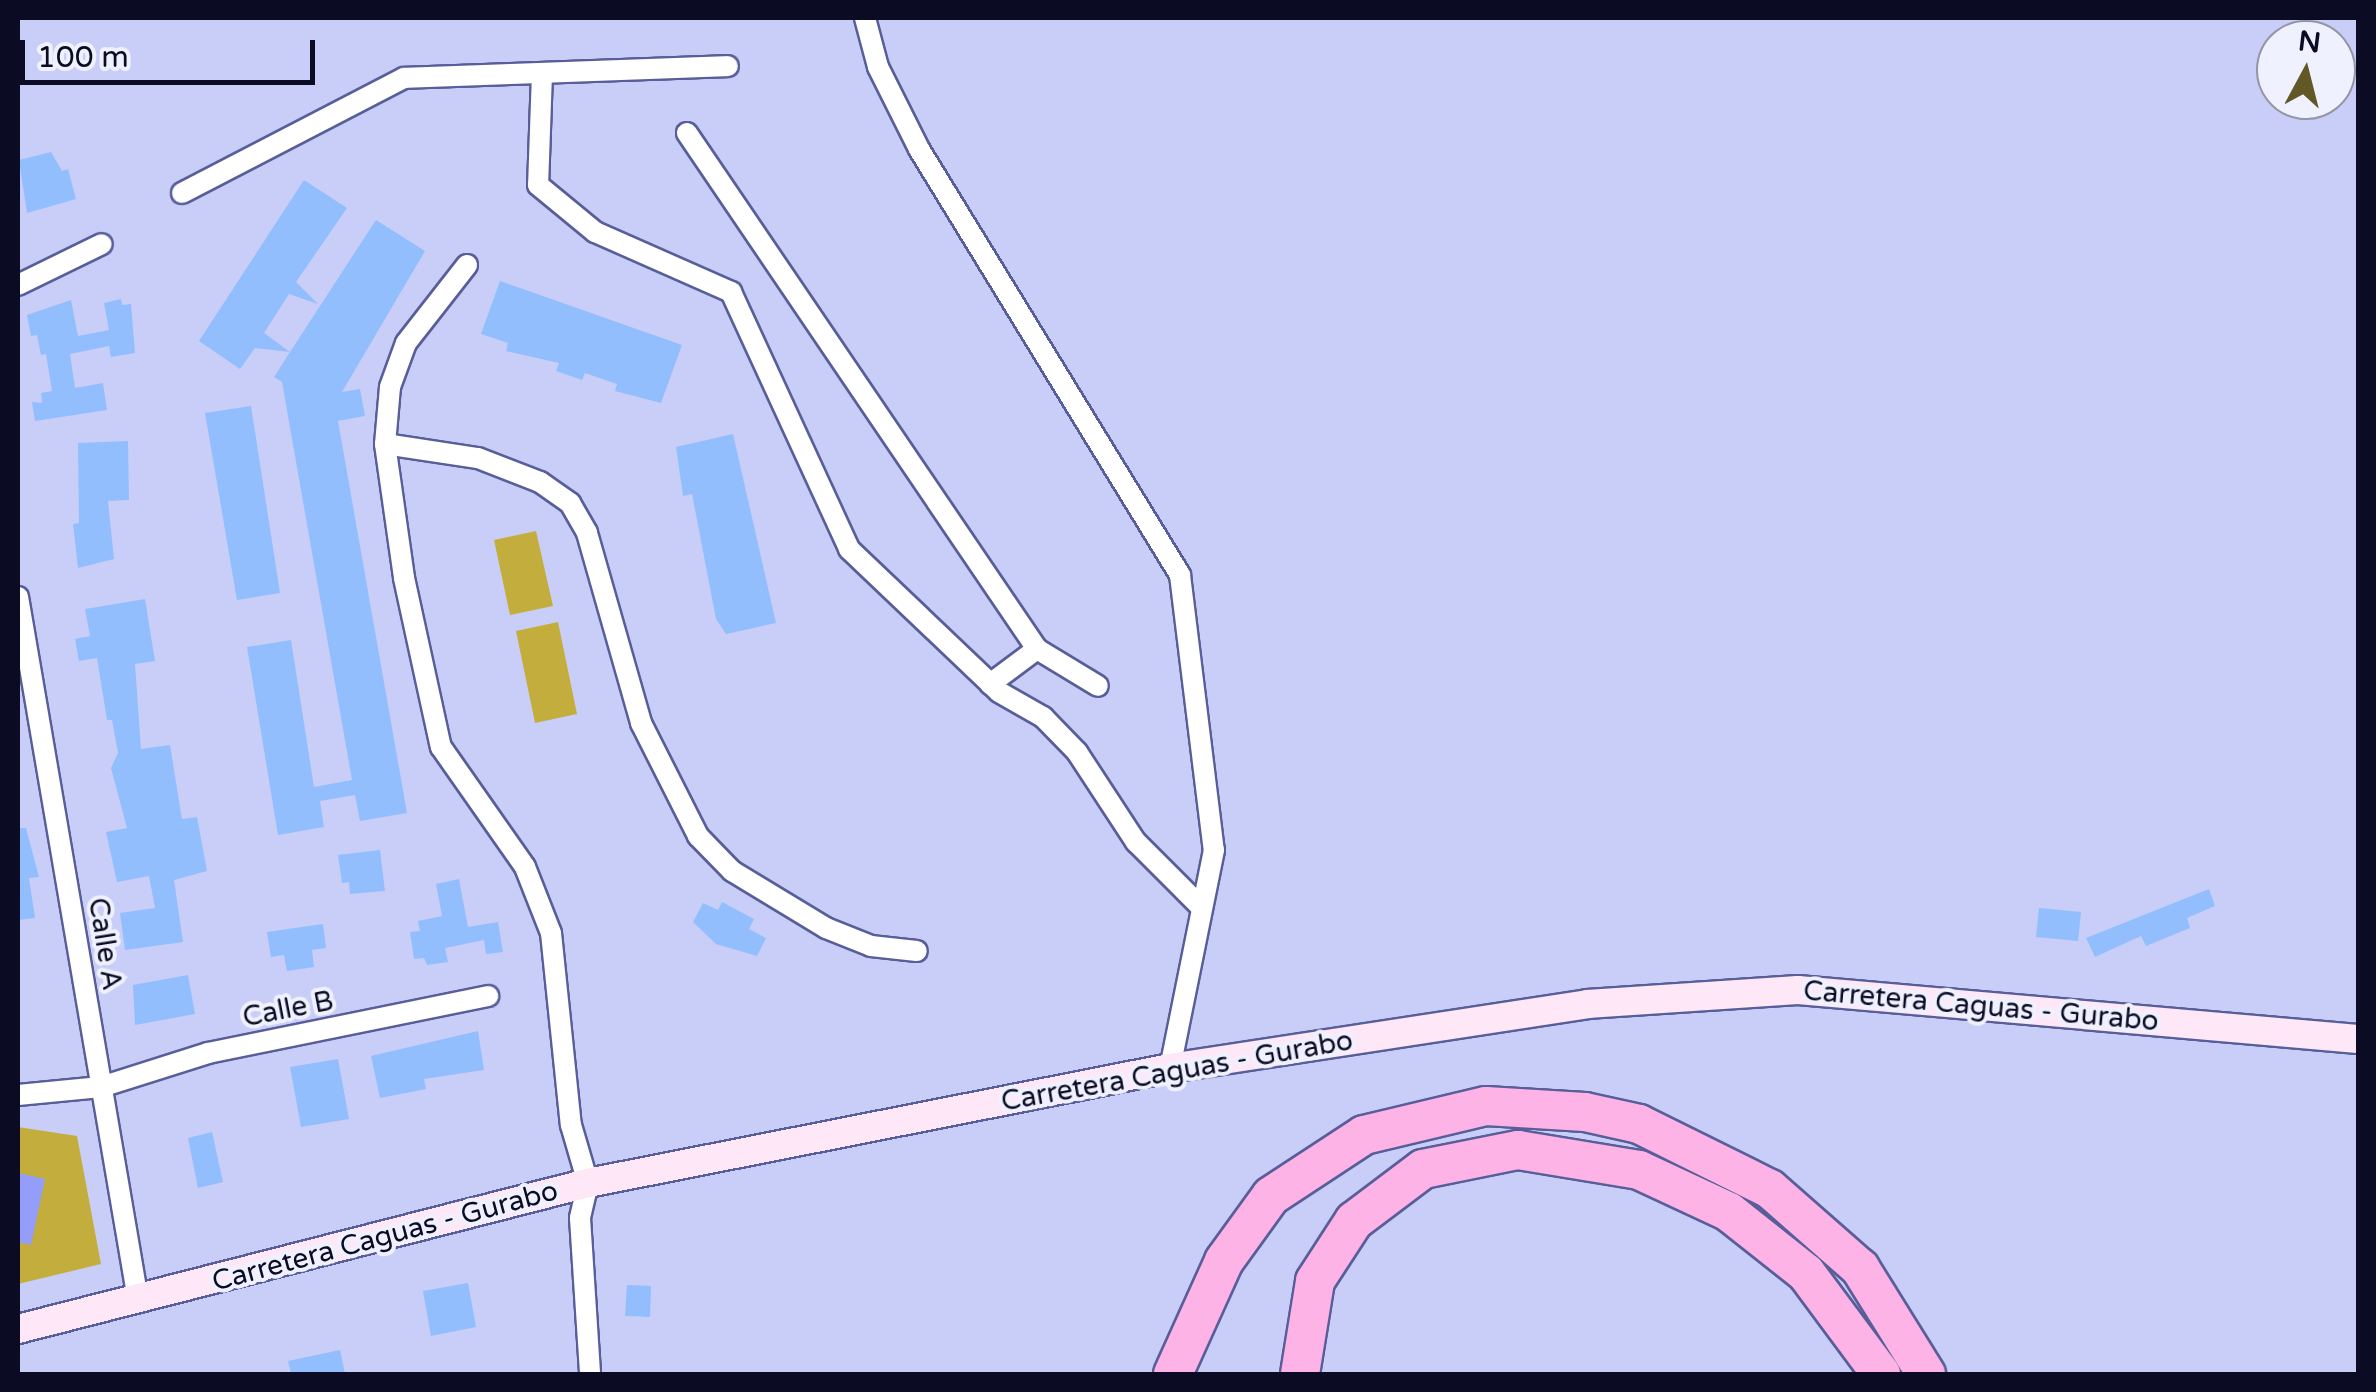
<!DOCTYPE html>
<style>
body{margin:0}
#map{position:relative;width:2376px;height:1392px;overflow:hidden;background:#c8cef7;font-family:"Varela Round",sans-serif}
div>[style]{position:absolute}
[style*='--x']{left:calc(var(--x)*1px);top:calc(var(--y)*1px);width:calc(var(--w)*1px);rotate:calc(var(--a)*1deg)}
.green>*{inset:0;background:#c3ae3d}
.water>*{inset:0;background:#949dfa}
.building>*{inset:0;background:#93befd}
.roads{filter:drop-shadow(2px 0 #585e99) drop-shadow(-2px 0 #585e99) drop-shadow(0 2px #585e99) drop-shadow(0 -2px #585e99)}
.minor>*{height:20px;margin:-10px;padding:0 10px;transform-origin:10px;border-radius:10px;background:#fff}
.secondary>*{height:28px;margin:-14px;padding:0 14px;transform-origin:14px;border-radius:14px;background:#fee8f8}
.motorway>*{height:38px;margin:-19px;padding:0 19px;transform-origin:19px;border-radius:19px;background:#fdb3e6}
span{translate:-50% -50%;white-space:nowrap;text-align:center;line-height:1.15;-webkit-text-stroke:8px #eff1ff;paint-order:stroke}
.street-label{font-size:28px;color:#0b0c23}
.frame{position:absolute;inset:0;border:20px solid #0b0c23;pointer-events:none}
.north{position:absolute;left:2256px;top:20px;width:100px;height:100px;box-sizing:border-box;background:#eff1ff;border:2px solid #9495a7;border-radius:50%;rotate:7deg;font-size:28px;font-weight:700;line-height:40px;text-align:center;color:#0b0c23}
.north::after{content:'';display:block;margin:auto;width:35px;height:45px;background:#625825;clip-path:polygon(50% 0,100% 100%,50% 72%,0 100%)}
.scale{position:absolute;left:20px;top:40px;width:295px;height:45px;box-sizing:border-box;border:5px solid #0b0c23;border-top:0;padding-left:12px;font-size:30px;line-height:35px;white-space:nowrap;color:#0b0c23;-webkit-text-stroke:8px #eff1ff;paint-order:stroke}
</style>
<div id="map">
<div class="green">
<div style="clip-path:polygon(536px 531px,553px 606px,510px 615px,494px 540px)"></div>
<div style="clip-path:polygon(558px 622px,577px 714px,535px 723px,516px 631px)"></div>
<div style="clip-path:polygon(18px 1127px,77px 1136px,101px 1264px,18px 1284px)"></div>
</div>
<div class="water">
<div style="clip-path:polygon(18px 1173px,45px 1179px,31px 1245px,18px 1242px)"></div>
</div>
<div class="building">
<div style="clip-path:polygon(51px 152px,62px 171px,68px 169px,76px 199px,27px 213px,19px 160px)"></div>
<div style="clip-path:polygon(304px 180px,347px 208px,296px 282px,318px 304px,289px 294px,264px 333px,290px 352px,376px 220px,425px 251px,342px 392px,360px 389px,365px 416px,338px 421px,407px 813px,360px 821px,355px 795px,320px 801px,324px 827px,278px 835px,247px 647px,291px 640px,314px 787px,352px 780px,282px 382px,274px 377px,290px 352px,255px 348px,240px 369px,199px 341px)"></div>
<div style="clip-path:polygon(500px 281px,682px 345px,661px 403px,615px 391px,617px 384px,585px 373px,582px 380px,556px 371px,559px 363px,506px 351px,508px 343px,481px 334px)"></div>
<div style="clip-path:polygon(121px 299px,122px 305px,131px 304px,135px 353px,111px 357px,109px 346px,70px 354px,75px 388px,103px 383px,107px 410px,35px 421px,32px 402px,42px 403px,41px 393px,52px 391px,46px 354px,41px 355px,37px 335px,31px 336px,27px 315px,71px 300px,78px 336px,109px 330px,104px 303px)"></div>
<div style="clip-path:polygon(251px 406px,280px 593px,237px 600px,205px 413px)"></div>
<div style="clip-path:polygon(733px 434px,776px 623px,726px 634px,716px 619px,692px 494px,683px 496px,676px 447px)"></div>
<div style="clip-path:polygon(128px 441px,129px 500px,108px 501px,114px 559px,78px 568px,73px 524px,79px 523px,78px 443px)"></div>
<div style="clip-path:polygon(145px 599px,155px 661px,135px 664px,141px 749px,170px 745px,182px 819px,197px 817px,207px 871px,174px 880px,183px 942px,125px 950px,120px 913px,155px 908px,149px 876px,117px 882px,106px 832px,127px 828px,111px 768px,118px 753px,112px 720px,107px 720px,97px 658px,79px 661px,75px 639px,90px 636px,85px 609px)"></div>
<div style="clip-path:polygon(18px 828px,26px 828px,39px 877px,29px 878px,35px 918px,18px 920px)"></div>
<div style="clip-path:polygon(380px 850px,385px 891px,350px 894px,349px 882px,342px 883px,338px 855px)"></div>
<div style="clip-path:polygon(459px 879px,468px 927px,498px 922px,503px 952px,486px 954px,484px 940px,445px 948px,448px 962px,427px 965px,424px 958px,414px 959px,410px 932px,420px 931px,418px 921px,442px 916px,436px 884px)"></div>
<div style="clip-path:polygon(2209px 889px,2215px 906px,2187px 918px,2190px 928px,2146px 946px,2141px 936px,2095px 957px,2086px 938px)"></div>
<div style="clip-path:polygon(722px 902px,754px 919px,749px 929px,766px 938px,757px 956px,716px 944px,693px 922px,703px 903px,718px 910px)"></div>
<div style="clip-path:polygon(2039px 908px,2081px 912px,2078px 941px,2036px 937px)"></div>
<div style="clip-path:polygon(323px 924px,326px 948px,312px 950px,314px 967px,287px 971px,284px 955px,271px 957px,267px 932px)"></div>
<div style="clip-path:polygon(188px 975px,195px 1014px,135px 1025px,133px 985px)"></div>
<div style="clip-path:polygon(478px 1031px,484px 1070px,424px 1079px,426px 1089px,380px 1098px,371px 1056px)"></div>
<div style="clip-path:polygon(338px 1059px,349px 1119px,301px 1127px,290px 1067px)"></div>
<div style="clip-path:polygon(212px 1132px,223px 1182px,198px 1188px,188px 1138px)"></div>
<div style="clip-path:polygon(468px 1283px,476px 1327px,431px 1336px,423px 1291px)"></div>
<div style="clip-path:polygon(627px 1285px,651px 1286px,650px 1317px,625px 1316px)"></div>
<div style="clip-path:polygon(340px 1350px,345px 1374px,291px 1374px,288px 1361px)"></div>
</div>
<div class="roads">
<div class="minor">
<div style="--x:865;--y:18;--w:51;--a:75.1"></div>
<div style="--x:878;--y:67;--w:92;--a:63.4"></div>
<div style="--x:919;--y:149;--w:500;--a:58.5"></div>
<div style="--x:1180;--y:575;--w:277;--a:83"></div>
<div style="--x:1214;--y:850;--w:222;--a:101.4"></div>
<div style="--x:542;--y:73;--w:112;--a:92"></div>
<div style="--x:538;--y:185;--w:74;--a:39.5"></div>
<div style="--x:595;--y:232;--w:149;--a:23.8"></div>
<div style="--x:731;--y:292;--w:283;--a:65.3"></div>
<div style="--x:849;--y:549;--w:207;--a:43.6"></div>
<div style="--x:999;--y:692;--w:51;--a:29.6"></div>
<div style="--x:1043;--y:717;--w:49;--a:45.8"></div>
<div style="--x:1077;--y:752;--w:108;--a:56.8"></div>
<div style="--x:1136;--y:842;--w:91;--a:45"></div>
<div style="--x:687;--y:133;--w:624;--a:55.85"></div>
<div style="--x:1037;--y:649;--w:71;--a:31.2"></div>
<div style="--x:182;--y:193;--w:250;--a:-27.4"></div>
<div style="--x:404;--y:78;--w:324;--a:-2.1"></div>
<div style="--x:467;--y:265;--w:99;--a:128"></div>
<div style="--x:406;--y:343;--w:47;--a:110"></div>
<div style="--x:390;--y:387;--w:57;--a:95"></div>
<div style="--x:385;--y:444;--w:135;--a:81.9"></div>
<div style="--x:404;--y:578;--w:173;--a:77.7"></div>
<div style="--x:441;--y:747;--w:146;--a:55"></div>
<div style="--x:525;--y:867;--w:71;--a:68.5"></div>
<div style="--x:551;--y:933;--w:193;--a:84.1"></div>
<div style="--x:571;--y:1125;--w:60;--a:73.7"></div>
<div style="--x:588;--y:1183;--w:36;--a:103"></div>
<div style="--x:580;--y:1218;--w:156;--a:86.3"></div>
<div style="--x:18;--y:285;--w:93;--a:-26"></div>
<div style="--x:385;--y:444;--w:94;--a:8.6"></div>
<div style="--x:478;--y:458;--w:66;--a:21.2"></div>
<div style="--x:540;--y:482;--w:37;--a:35"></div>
<div style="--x:570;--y:503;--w:34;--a:60"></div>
<div style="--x:587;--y:533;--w:198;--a:74.1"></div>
<div style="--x:641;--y:723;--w:127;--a:63.2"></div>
<div style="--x:698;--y:836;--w:49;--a:45.8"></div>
<div style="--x:732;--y:871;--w:110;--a:31.2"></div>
<div style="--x:826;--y:928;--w:48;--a:21.8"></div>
<div style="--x:871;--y:946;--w:46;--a:6.2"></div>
<div style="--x:18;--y:597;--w:713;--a:80.31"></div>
<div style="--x:990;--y:684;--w:59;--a:-36.7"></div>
<div style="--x:18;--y:1095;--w:83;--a:-5.5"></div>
<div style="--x:101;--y:1087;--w:112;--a:-17.6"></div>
<div style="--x:208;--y:1053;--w:286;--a:-11.5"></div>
</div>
<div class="secondary">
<div style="--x:18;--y:1329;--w:588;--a:-14.37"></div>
<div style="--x:588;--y:1183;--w:593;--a:-11.18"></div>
<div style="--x:1170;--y:1068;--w:422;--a:-8.7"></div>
<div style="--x:1587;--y:1004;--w:211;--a:-3.8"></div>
<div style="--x:1798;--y:990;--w:562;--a:5"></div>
</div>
<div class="motorway">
<div style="--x:1173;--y:1374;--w:124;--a:-65.7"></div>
<div style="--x:1224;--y:1261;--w:80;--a:-54.1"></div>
<div style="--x:1271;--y:1196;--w:111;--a:-33.3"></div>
<div style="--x:1364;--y:1135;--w:125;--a:-13.4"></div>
<div style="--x:1486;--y:1106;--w:99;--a:3.5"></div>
<div style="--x:1585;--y:1112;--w:55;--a:12.5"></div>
<div style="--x:1639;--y:1124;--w:146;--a:26.4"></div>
<div style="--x:1770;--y:1189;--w:120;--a:41.3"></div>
<div style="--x:1860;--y:1268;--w:125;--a:58.1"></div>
<div style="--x:1300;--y:1374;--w:94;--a:-80.8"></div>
<div style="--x:1315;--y:1281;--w:72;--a:-57"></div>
<div style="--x:1354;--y:1221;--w:86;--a:-37"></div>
<div style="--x:1423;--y:1169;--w:97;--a:-11.3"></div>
<div style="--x:1518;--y:1150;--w:123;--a:9.4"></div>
<div style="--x:1639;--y:1170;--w:99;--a:25"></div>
<div style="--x:1729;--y:1212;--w:98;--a:38.4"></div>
<div style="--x:1806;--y:1273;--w:126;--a:53.4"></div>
</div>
</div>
<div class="street-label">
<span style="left:105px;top:944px;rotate:81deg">Calle A</span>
<span style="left:1981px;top:1006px;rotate:5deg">Carretera Caguas - Gurabo</span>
<span style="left:288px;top:1009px;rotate:-11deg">Calle B</span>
<span style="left:1177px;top:1071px;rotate:-10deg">Carretera Caguas - Gurabo</span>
<span style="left:385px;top:1236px;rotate:-15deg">Carretera Caguas - Gurabo</span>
</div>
<div class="frame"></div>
<div class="north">N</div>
<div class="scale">100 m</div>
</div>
